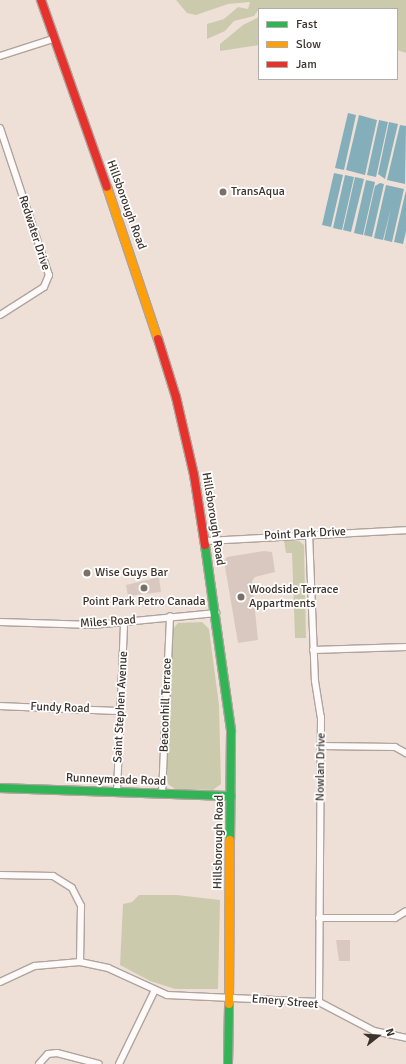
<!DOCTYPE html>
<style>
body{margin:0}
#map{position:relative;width:406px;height:1064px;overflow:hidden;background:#efe0d7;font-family:Signika,sans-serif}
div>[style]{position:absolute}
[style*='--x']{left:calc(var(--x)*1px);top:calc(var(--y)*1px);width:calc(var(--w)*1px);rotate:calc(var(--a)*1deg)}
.green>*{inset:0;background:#cccaac}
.water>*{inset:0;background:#84aeba}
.building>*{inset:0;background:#d9c8bf}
.roads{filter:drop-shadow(1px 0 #afa49d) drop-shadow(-1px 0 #afa49d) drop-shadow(0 1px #afa49d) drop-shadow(0 -1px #afa49d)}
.street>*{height:6px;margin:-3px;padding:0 3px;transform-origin:3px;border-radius:3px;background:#fdfaf9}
.fast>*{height:8px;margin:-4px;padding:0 4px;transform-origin:4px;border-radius:4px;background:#30b455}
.slow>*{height:8px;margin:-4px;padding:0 4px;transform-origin:4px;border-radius:4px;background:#ff9f0a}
.jam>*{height:8px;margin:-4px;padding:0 4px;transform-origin:4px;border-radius:4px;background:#e5322d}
.dots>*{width:11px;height:11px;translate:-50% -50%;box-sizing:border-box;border:2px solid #fff;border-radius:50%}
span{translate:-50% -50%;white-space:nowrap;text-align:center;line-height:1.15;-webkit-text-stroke:3.5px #fff;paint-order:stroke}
.poi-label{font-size:12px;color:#3d332d}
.left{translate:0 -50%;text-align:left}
.street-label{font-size:12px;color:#3d332d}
.legend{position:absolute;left:258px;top:8px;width:140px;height:72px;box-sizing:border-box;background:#fff;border:1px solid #b1adab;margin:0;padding:5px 7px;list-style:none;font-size:12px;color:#3d332d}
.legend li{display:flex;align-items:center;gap:8px;height:20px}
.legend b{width:20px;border:1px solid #b1adab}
.north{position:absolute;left:358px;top:1016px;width:40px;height:40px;-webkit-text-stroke:3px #fff;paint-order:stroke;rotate:73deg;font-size:11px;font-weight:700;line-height:16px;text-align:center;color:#3d332d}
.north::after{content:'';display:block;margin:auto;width:14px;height:18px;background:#3d332d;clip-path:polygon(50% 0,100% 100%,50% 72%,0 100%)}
</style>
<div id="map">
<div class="green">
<div style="clip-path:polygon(176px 0,406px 0,406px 53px,397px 50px,397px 9px,259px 9px,254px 16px,234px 21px,225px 31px,207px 39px,207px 24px,224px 19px,238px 7px,248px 9px,250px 2px,228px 4px,196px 15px,187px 13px)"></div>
<div style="clip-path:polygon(259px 17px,259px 45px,220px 51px,220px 44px,243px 25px)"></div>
<div style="clip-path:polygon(284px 541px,299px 541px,304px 545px,306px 638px,295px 638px,292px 553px,286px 553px)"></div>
<div style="clip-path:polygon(202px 622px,209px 629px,219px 705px,221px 784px,213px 790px,175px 789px,168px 784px,165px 765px,172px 630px,178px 623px)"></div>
<div style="clip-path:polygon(139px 895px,177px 895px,220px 900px,218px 989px,175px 989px,150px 981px,120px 965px,123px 904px,132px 902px)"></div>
</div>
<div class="water">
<div style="clip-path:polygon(348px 113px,356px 115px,344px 170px,335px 168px)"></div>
<div style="clip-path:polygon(359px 115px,377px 120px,365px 175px,346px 170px)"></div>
<div style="clip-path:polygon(379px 120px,388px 122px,376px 177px,367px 175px)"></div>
<div style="clip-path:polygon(389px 122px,398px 124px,385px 179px,378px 174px)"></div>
<div style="clip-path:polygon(400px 125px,406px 126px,405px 184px,387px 180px)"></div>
<div style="clip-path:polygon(334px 173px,343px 175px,331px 227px,322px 225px)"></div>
<div style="clip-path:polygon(345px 175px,354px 177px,342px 230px,333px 228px)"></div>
<div style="clip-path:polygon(355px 177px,364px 179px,351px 232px,343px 230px)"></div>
<div style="clip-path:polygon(366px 180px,375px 182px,363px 235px,354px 233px)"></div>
<div style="clip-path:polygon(380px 183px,384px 184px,372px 237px,364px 235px,375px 186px)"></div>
<div style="clip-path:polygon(386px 185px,404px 189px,392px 242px,384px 240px,391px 208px,383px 240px,374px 238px)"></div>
<div style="clip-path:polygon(406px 190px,406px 231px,403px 244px,394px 242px)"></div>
</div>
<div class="building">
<div style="clip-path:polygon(264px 551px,272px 552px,275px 572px,255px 577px,252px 581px,258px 640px,238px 643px,224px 561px,227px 557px)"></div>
<div style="clip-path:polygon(159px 577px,161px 592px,128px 596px,126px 585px)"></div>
<div style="clip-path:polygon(336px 940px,350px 940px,350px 961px,339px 961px)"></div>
</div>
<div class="roads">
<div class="street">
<div style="--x:0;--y:56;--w:56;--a:-17.8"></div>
<div style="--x:0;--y:128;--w:155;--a:71.6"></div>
<div style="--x:49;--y:275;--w:13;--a:113"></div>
<div style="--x:44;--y:287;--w:52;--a:147.5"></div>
<div style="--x:309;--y:533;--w:148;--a:87.7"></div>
<div style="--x:315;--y:681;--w:36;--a:81"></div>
<div style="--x:321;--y:717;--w:285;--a:90.4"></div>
<div style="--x:205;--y:541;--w:201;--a:-3.1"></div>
<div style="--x:0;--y:622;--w:93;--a:1.8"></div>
<div style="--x:93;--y:625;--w:124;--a:-5.6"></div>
<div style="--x:313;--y:650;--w:93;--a:-1.8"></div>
<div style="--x:0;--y:706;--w:120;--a:2.4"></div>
<div style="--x:321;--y:746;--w:74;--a:0.8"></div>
<div style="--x:395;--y:747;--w:13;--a:29"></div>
<div style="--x:117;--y:792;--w:170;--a:-87.6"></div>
<div style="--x:162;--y:794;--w:178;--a:-87.4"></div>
<div style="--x:0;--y:875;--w:53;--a:1.1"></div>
<div style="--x:53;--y:876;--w:22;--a:32"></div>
<div style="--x:72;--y:888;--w:20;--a:63"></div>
<div style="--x:81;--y:906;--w:56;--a:91"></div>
<div style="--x:319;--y:918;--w:76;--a:0"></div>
<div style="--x:395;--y:918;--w:13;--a:-32"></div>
<div style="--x:0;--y:982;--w:38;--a:-25"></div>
<div style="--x:35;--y:966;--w:45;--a:-5.1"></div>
<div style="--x:80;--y:962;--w:29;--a:12"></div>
<div style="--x:108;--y:968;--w:65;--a:24.6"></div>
<div style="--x:167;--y:995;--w:152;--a:2.6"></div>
<div style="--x:319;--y:1002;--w:62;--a:27.8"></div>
<div style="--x:374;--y:1031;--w:33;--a:12"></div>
<div style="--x:39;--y:1064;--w:13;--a:-48"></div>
<div style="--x:48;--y:1054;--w:9;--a:-6"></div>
<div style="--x:57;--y:1053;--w:43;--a:14.7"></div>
<div style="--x:119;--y:1064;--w:80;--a:-64.1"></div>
</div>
<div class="fast">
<div style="--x:205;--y:545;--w:188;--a:82"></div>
<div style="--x:231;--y:731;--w:109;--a:90.5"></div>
<div style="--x:0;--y:788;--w:231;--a:2"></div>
<div style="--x:228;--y:1064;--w:60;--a:-89"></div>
</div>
<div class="slow">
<div style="--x:107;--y:187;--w:160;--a:71.5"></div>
<div style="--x:229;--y:1004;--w:164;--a:-89.7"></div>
</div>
<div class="jam">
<div style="--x:41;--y:0;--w:198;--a:70.6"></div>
<div style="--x:158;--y:339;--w:61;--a:72.8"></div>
<div style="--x:176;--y:397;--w:80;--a:77"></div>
<div style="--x:194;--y:475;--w:71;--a:81.1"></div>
</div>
</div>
<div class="dots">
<div style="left:223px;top:192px;background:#7b7068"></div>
<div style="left:87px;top:573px;background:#7b7068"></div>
<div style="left:144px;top:588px;background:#7b7068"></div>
<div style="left:241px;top:597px;background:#7b7068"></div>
</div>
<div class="poi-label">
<span class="left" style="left:231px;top:192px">TransAqua</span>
<span class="left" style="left:95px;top:573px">Wise Guys Bar</span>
<span class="left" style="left:249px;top:597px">Woodside Terrace<br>Appartments</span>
<span style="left:144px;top:602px">Point Park Petro Canada</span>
</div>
<div class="street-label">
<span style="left:126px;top:205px;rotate:70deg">Hillsborough Road</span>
<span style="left:34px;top:233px;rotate:72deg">Redwater Drive</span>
<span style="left:213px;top:519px;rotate:81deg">Hillsborough Road</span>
<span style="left:305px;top:534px;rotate:-3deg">Point Park Drive</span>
<span style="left:108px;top:622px;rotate:-4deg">Miles Road</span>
<span style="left:166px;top:705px;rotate:-88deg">Beaconhill Terrace</span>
<span style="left:121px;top:707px;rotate:-87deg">Saint Stephen Avenue</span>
<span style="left:60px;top:708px;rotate:2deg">Fundy Road</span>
<span style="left:321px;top:767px;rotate:-89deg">Nowlan Drive</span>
<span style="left:116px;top:780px;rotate:2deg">Runneymeade Road</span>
<span style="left:219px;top:842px;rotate:-89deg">Hillsborough Road</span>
<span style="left:285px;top:1002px;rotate:5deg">Emery Street</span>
</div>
<ul class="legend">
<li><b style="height:5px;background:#30b455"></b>Fast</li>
<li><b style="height:5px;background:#ff9f0a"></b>Slow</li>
<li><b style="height:5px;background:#e5322d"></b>Jam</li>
</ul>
<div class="north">N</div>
</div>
